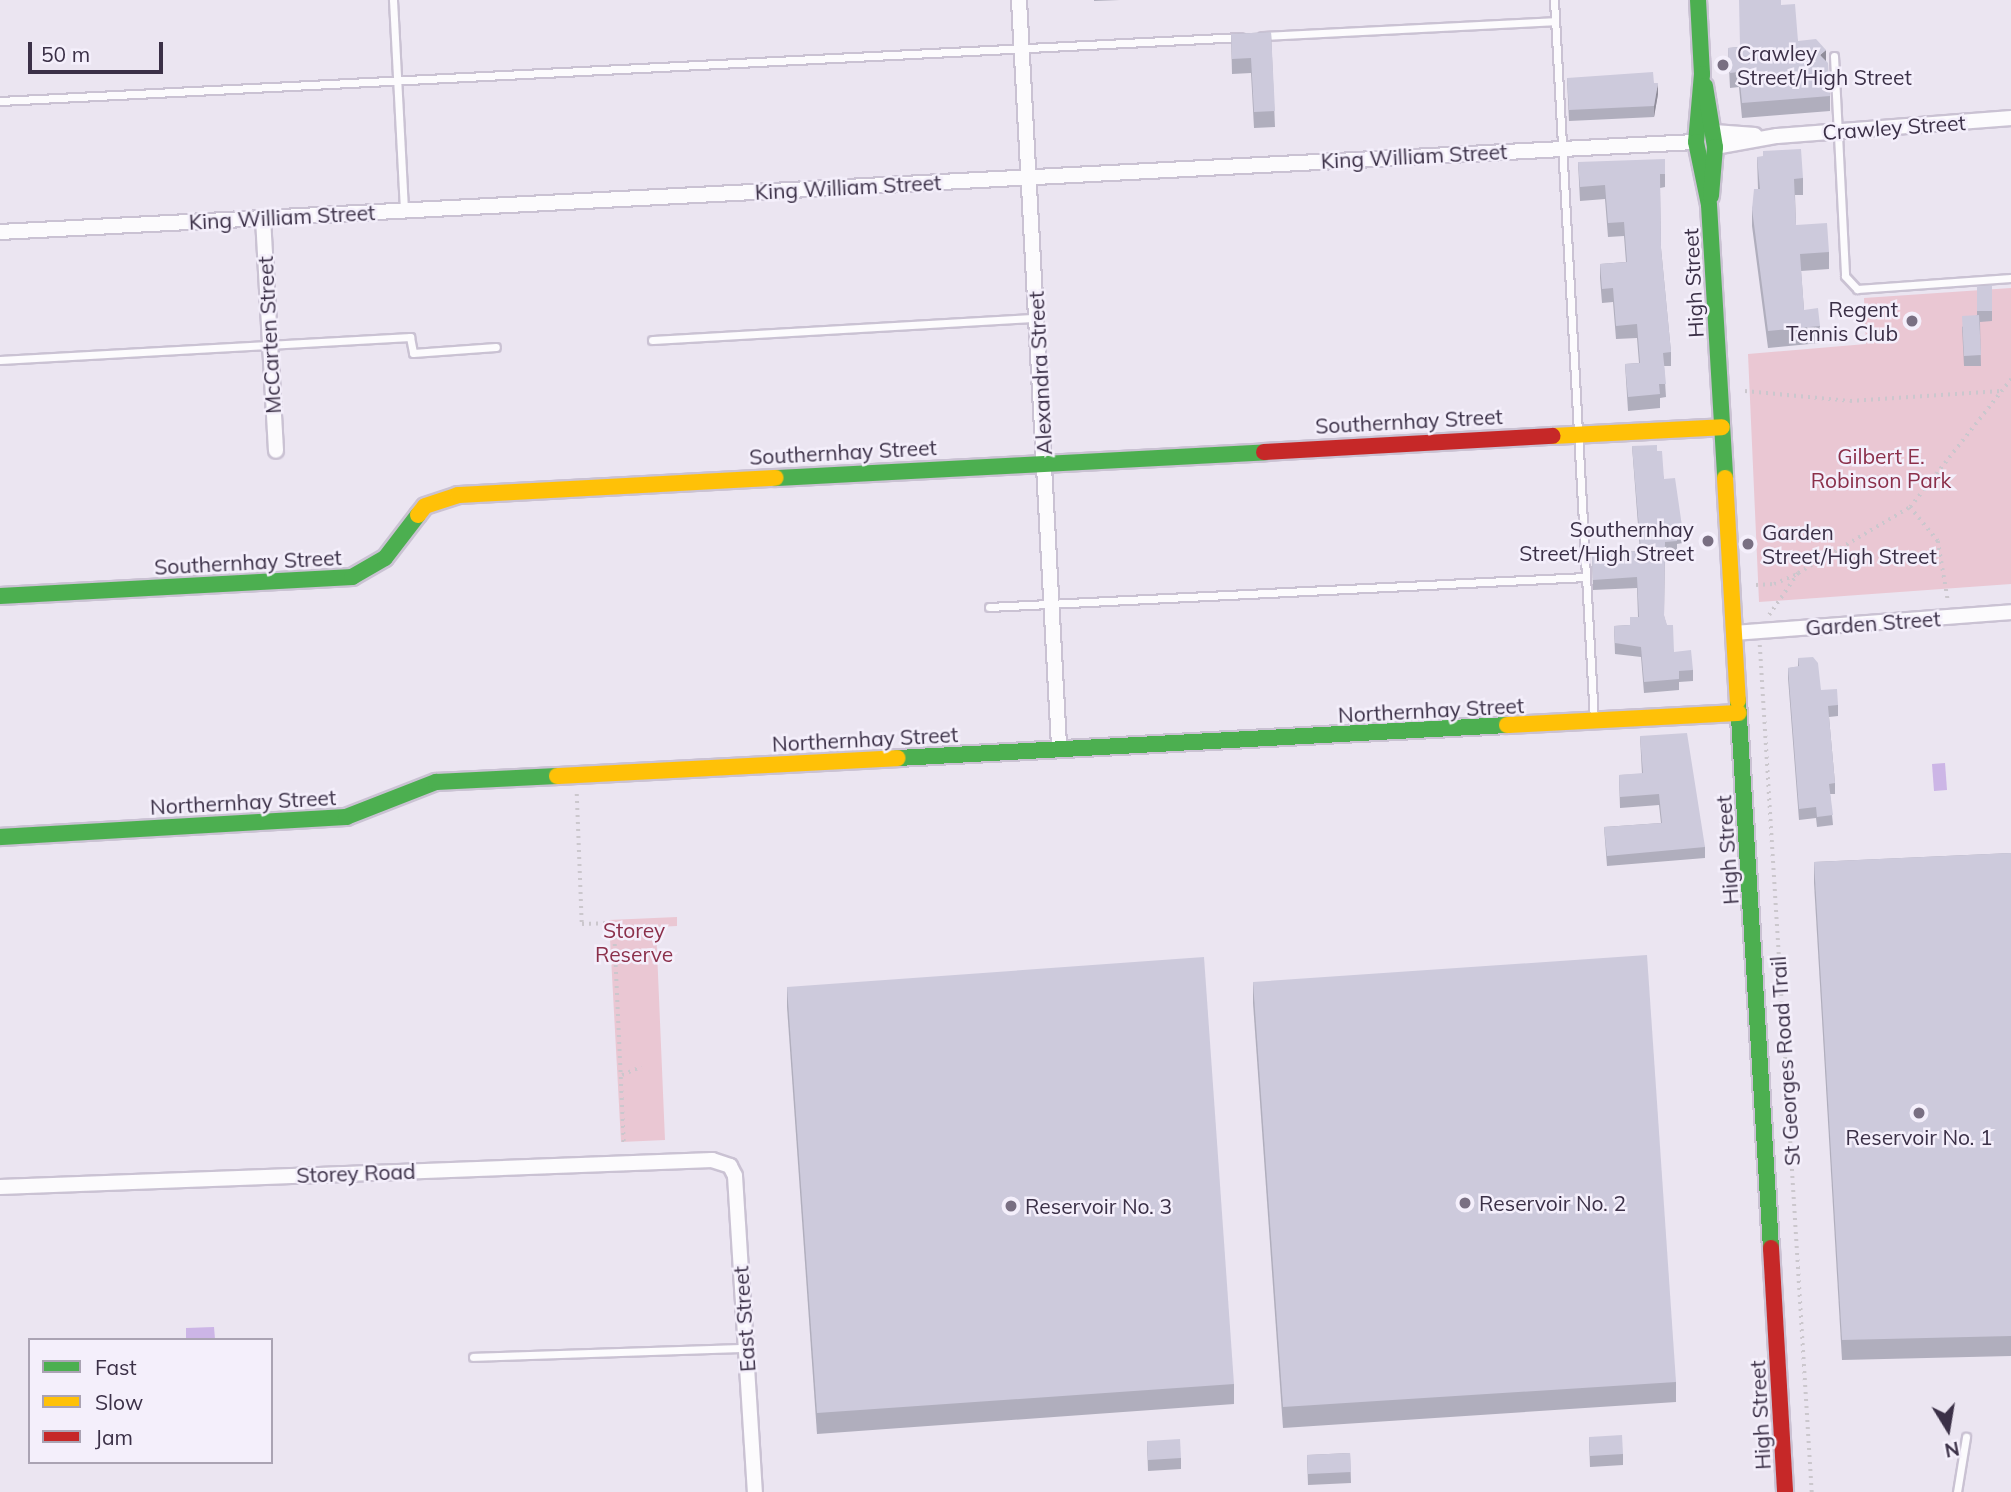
<!DOCTYPE html>
<style>
body{margin:0}
#map{position:relative;width:2011px;height:1492px;overflow:hidden;background:#ebe5f1;font-family:Mulish,sans-serif}
div>[style]{position:absolute}
[style*='--x']{left:calc(var(--x)*1px);top:calc(var(--y)*1px);width:calc(var(--w)*1px);rotate:calc(var(--a)*1deg)}
.green>*{inset:0;background:#eac7d3}
.water>*{inset:0;background:#ccb5e6}
.path>*{height:3.5px;margin-top:-1.75px;transform-origin:0;background:repeating-linear-gradient(90deg,#cbc7cd 0 2px,transparent 0 7px)}
.roads{filter:drop-shadow(2px 0 #cac2d3) drop-shadow(-2px 0 #cac2d3) drop-shadow(0 2px #cac2d3) drop-shadow(0 -2px #cac2d3)}
.lane>*{height:7px;margin:-3.5px;padding:0 3.5px;transform-origin:3.5px;border-radius:3.5px;background:#fcfbfd}
.street>*{height:14px;margin:-7px;padding:0 7px;transform-origin:7px;border-radius:7px;background:#fcfbfd}
.fast>*{height:16px;margin:-8px;padding:0 8px;transform-origin:8px;border-radius:8px;background:#4caf50}
.slow>*{height:16px;margin:-8px;padding:0 8px;transform-origin:8px;border-radius:8px;background:#ffc107}
.jam>*{height:16px;margin:-8px;padding:0 8px;transform-origin:8px;border-radius:8px;background:#c62828}
.wall>*{inset:0;background:#b0aebd}
.shaded-wall>*{inset:0;background:#908d9a}
.building>*{inset:0;background:#cdcadc}
.dots>*{width:19px;height:19px;translate:-50% -50%;box-sizing:border-box;border:4px solid #f4effb;border-radius:50%}
span{translate:-50% -50%;white-space:nowrap;text-align:center;line-height:1.15;-webkit-text-stroke:5px #f4effb;paint-order:stroke}
.poi-label{font-size:21px;color:#3b3047}
.left{translate:0 -50%;text-align:left}
.right{translate:-100% -50%;text-align:right}
.street-label{font-size:21px;color:#3b3047}
.park-label{font-size:21px;color:#8b2f4a}
.legend{position:absolute;left:28px;top:1338px;width:245px;height:126px;box-sizing:border-box;background:#f4effb;border:2px solid #aaa3b3;margin:0;padding:9px 12px;list-style:none;font-size:21px;color:#3b3047}
.legend li{display:flex;align-items:center;gap:14px;height:35px}
.legend b{width:35px;border:2px solid #aaa3b3}
.north{position:absolute;left:1913px;top:1394px;width:70px;height:70px;-webkit-text-stroke:5px #f4effb;paint-order:stroke;rotate:169deg;font-size:19px;font-weight:700;line-height:28px;text-align:center;color:#3b3047}
.north::after{content:'';display:block;margin:auto;width:24px;height:32px;background:#3b3047;clip-path:polygon(50% 0,100% 100%,50% 72%,0 100%)}
.scale{position:absolute;left:28px;top:42px;width:135px;height:32px;box-sizing:border-box;border:4px solid #3b3047;border-top:0;padding-left:9px;font-size:21px;line-height:24px;white-space:nowrap;color:#3b3047;-webkit-text-stroke:5px #f4effb;paint-order:stroke}
</style>
<div id="map">
<div class="green">
<div style="clip-path:polygon(2011px 288px,2011px 584px,1759px 602px,1748px 354px,1866px 344px,1864px 298px)"></div>
<div style="clip-path:polygon(677px 917px,677px 926px,656px 927px,665px 1140px,621px 1142px,609px 920px)"></div>
</div>
<div class="water">
<div style="clip-path:polygon(1945px 763px,1947px 790px,1934px 791px,1932px 764px)"></div>
<div style="clip-path:polygon(214px 1327px,215px 1339px,186px 1340px,186px 1328px)"></div>
</div>
<div class="path">
<div style="--x:1745;--y:391;--w:105;--a:5.4"></div>
<div style="--x:1850;--y:401;--w:151;--a:-3.8"></div>
<div style="--x:1910;--y:507;--w:44;--a:50.5"></div>
<div style="--x:1938;--y:541;--w:61;--a:80.5"></div>
<div style="--x:1756;--y:585;--w:18;--a:-3"></div>
<div style="--x:1774;--y:584;--w:25;--a:-23"></div>
<div style="--x:1769;--y:615;--w:51;--a:-55.4"></div>
<div style="--x:1798;--y:573;--w:130;--a:-30.5"></div>
<div style="--x:1910;--y:507;--w:163;--a:-51.7"></div>
<div style="--x:1760;--y:645;--w:849;--a:86.49"></div>
<div style="--x:577;--y:794;--w:130;--a:87.8"></div>
<div style="--x:582;--y:924;--w:32;--a:-2"></div>
<div style="--x:614;--y:923;--w:222;--a:87.4"></div>
<div style="--x:622;--y:1075;--w:21;--a:-23"></div>
</div>
<div class="roads">
<div class="lane">
<div style="--x:393;--y:0;--w:210;--a:87"></div>
<div style="--x:1554;--y:0;--w:720;--a:86.82"></div>
<div style="--x:1262;--y:36;--w:293;--a:-2.9"></div>
<div style="--x:1834;--y:56;--w:220;--a:87.1"></div>
<div style="--x:1845;--y:276;--w:18;--a:47"></div>
<div style="--x:1857;--y:289;--w:154;--a:-4.1"></div>
<div style="--x:0;--y:101;--w:1242;--a:-2.95"></div>
<div style="--x:652;--y:340;--w:386;--a:-3.3"></div>
<div style="--x:0;--y:360;--w:411;--a:-3.2"></div>
<div style="--x:410;--y:337;--w:16;--a:79"></div>
<div style="--x:413;--y:353;--w:83;--a:-4.1"></div>
<div style="--x:989;--y:607;--w:598;--a:-2.88"></div>
<div style="--x:473;--y:1357;--w:272;--a:-1.9"></div>
<div style="--x:1957;--y:1492;--w:56;--a:-80.7"></div>
</div>
<div class="street">
<div style="--x:1019;--y:0;--w:748;--a:86.93"></div>
<div style="--x:1714;--y:132;--w:41;--a:4.2"></div>
<div style="--x:1715;--y:147;--w:63;--a:-10.1"></div>
<div style="--x:1777;--y:136;--w:235;--a:-4.4"></div>
<div style="--x:263;--y:218;--w:233;--a:86.8"></div>
<div style="--x:0;--y:232;--w:1698;--a:-3.04"></div>
<div style="--x:1734;--y:633;--w:278;--a:-4.3"></div>
<div style="--x:0;--y:1187;--w:713;--a:-2.17"></div>
<div style="--x:712;--y:1160;--w:19;--a:18"></div>
<div style="--x:730;--y:1166;--w:11;--a:63"></div>
<div style="--x:735;--y:1176;--w:317;--a:86.4"></div>
</div>
<div class="fast">
<div style="--x:1698;--y:0;--w:74;--a:86.9"></div>
<div style="--x:1702;--y:74;--w:68;--a:95"></div>
<div style="--x:1696;--y:142;--w:64;--a:78.3"></div>
<div style="--x:1709;--y:205;--w:273;--a:86.6"></div>
<div style="--x:1705;--y:86;--w:62;--a:80.7"></div>
<div style="--x:1715;--y:147;--w:49;--a:94.7"></div>
<div style="--x:776;--y:478;--w:489;--a:-3"></div>
<div style="--x:0;--y:596;--w:353;--a:-3.1"></div>
<div style="--x:352;--y:577;--w:38;--a:-30"></div>
<div style="--x:385;--y:558;--w:54;--a:-52.5"></div>
<div style="--x:1738;--y:701;--w:548;--a:86.55"></div>
<div style="--x:898;--y:758;--w:610;--a:-3.1"></div>
<div style="--x:0;--y:837;--w:347;--a:-3.3"></div>
<div style="--x:346;--y:817;--w:97;--a:-21.3"></div>
<div style="--x:436;--y:782;--w:121;--a:-2.8"></div>
</div>
<div class="slow">
<div style="--x:1553;--y:436;--w:169;--a:-3"></div>
<div style="--x:1725;--y:478;--w:223;--a:86.7"></div>
<div style="--x:418;--y:515;--w:11;--a:-52"></div>
<div style="--x:425;--y:506;--w:35;--a:-18"></div>
<div style="--x:458;--y:495;--w:318;--a:-3.1"></div>
<div style="--x:1507;--y:725;--w:232;--a:-3"></div>
<div style="--x:557;--y:776;--w:341;--a:-3"></div>
</div>
<div class="jam">
<div style="--x:1264;--y:452;--w:289;--a:-3.2"></div>
<div style="--x:1771;--y:1248;--w:244;--a:86.7"></div>
</div>
</div>
<div class="wall">
<div style="clip-path:polygon(1094px 0,1120px 0,1094px 1px)"></div>
<div style="clip-path:polygon(1781px 5px,1798px 41px,1826px 61px,1830px 96px,1830px 111px,1742px 118px,1739px 87px,1730px 88px,1728px 48px,1740px 47px)"></div>
<div style="clip-path:polygon(1271px 32px,1275px 127px,1254px 128px,1251px 73px,1232px 74px,1231px 34px)"></div>
<div style="clip-path:polygon(1567px 78px,1654px 83px,1658px 94px,1654px 117px,1569px 121px)"></div>
<div style="clip-path:polygon(1757px 157px,1803px 178px,1803px 195px,1795px 195px,1796px 225px,1829px 252px,1829px 269px,1801px 271px,1804px 310px,1820px 326px,1820px 343px,1768px 348px,1752px 226px,1752px 209px,1758px 189px)"></div>
<div style="clip-path:polygon(1578px 162px,1665px 174px,1665px 187px,1660px 188px,1661px 248px,1671px 352px,1671px 366px,1664px 366px,1666px 397px,1660px 398px,1660px 408px,1628px 411px,1625px 364px,1639px 363px,1637px 338px,1616px 339px,1613px 302px,1602px 303px,1600px 278px,1600px 264px,1626px 262px,1624px 236px,1608px 237px,1605px 199px,1580px 201px)"></div>
<div style="clip-path:polygon(1992px 285px,1992px 321px,1980px 322px,1981px 366px,1964px 366px,1962px 327px,1977px 315px,1977px 286px)"></div>
<div style="clip-path:polygon(1632px 446px,1657px 451px,1664px 479px,1683px 533px,1683px 543px,1677px 544px,1677px 551px,1665px 552px,1664px 616px,1674px 652px,1693px 670px,1693px 681px,1679px 682px,1679px 690px,1644px 693px,1641px 657px,1615px 654px,1614px 626px,1630px 625px,1638px 617px,1637px 588px,1593px 590px,1592px 554px,1640px 551px)"></div>
<div style="clip-path:polygon(1798px 658px,1821px 690px,1838px 705px,1838px 716px,1829px 717px,1835px 783px,1835px 794px,1830px 794px,1833px 825px,1817px 827px,1816px 818px,1799px 820px,1788px 678px,1788px 668px,1798px 667px)"></div>
<div style="clip-path:polygon(1640px 736px,1705px 847px,1705px 858px,1607px 866px,1604px 827px,1661px 823px,1659px 805px,1620px 808px,1619px 775px,1642px 774px)"></div>
<div style="clip-path:polygon(2011px 853px,2011px 1356px,1842px 1360px,1814px 883px,1814px 862px)"></div>
<div style="clip-path:polygon(1253px 982px,1676px 1382px,1676px 1402px,1283px 1428px,1253px 1003px)"></div>
<div style="clip-path:polygon(787px 987px,1234px 1384px,1234px 1404px,817px 1434px,787px 1007px)"></div>
<div style="clip-path:polygon(1589px 1437px,1623px 1454px,1623px 1465px,1590px 1467px)"></div>
<div style="clip-path:polygon(1147px 1441px,1181px 1458px,1181px 1469px,1148px 1471px)"></div>
<div style="clip-path:polygon(1350px 1453px,1351px 1483px,1308px 1485px,1307px 1455px)"></div>
</div>
<div class="shaded-wall">
<div style="clip-path:polygon(1826px 50px,1826px 65px,1820px 55px)"></div>
<div style="clip-path:polygon(1658px 83px,1658px 94px,1654px 117px,1654px 106px)"></div>
</div>
<div class="building">
<div style="clip-path:polygon(1739px 0,1781px 0,1781px 5px,1795px 4px,1798px 41px,1816px 39px,1826px 50px,1820px 55px,1828px 63px,1830px 96px,1742px 103px,1739px 72px,1730px 73px,1728px 48px,1740px 47px)"></div>
<div style="clip-path:polygon(1271px 32px,1275px 111px,1254px 112px,1251px 58px,1232px 59px,1231px 34px)"></div>
<div style="clip-path:polygon(1653px 72px,1654px 83px,1658px 83px,1654px 106px,1569px 110px,1567px 78px)"></div>
<div style="clip-path:polygon(1801px 149px,1803px 178px,1794px 179px,1796px 225px,1827px 223px,1829px 252px,1800px 254px,1804px 310px,1818px 308px,1820px 326px,1768px 331px,1752px 209px,1754px 189px,1760px 189px,1757px 157px,1763px 156px,1763px 151px)"></div>
<div style="clip-path:polygon(1665px 159px,1665px 174px,1660px 174px,1661px 248px,1671px 352px,1663px 353px,1666px 384px,1659px 384px,1660px 394px,1628px 397px,1625px 364px,1640px 363px,1637px 324px,1616px 326px,1613px 288px,1602px 289px,1600px 264px,1627px 262px,1624px 222px,1608px 223px,1605px 185px,1580px 187px,1578px 162px)"></div>
<div style="clip-path:polygon(1992px 285px,1992px 311px,1977px 311px,1977px 286px)"></div>
<div style="clip-path:polygon(1979px 315px,1981px 355px,1964px 356px,1962px 316px)"></div>
<div style="clip-path:polygon(1657px 445px,1657px 451px,1662px 451px,1664px 479px,1675px 478px,1683px 533px,1677px 533px,1677px 541px,1665px 542px,1664px 615px,1667px 625px,1673px 625px,1674px 652px,1691px 650px,1693px 670px,1679px 671px,1679px 679px,1644px 682px,1641px 647px,1615px 643px,1614px 626px,1630px 625px,1630px 617px,1639px 617px,1637px 577px,1593px 580px,1592px 554px,1641px 551px,1632px 446px)"></div>
<div style="clip-path:polygon(1813px 657px,1818px 663px,1821px 690px,1837px 689px,1838px 705px,1828px 706px,1835px 783px,1829px 784px,1833px 815px,1817px 817px,1816px 807px,1799px 809px,1788px 668px,1799px 666px,1798px 658px)"></div>
<div style="clip-path:polygon(1687px 733px,1705px 847px,1607px 856px,1604px 827px,1662px 823px,1659px 794px,1620px 797px,1619px 775px,1643px 773px,1640px 736px)"></div>
<div style="clip-path:polygon(2011px 853px,2011px 1336px,1842px 1340px,1814px 862px)"></div>
<div style="clip-path:polygon(1647px 955px,1676px 1382px,1283px 1407px,1253px 982px)"></div>
<div style="clip-path:polygon(1204px 957px,1234px 1384px,817px 1413px,787px 987px)"></div>
<div style="clip-path:polygon(1622px 1435px,1623px 1454px,1590px 1456px,1589px 1437px)"></div>
<div style="clip-path:polygon(1180px 1439px,1181px 1458px,1148px 1460px,1147px 1441px)"></div>
<div style="clip-path:polygon(1350px 1453px,1351px 1472px,1308px 1474px,1307px 1455px)"></div>
</div>
<div class="dots">
<div style="left:1723px;top:65px;background:#796f82"></div>
<div style="left:1912px;top:321px;background:#796f82"></div>
<div style="left:1708px;top:541px;background:#796f82"></div>
<div style="left:1748px;top:544px;background:#796f82"></div>
<div style="left:1919px;top:1113px;background:#796f82"></div>
<div style="left:1465px;top:1203px;background:#796f82"></div>
<div style="left:1011px;top:1206px;background:#796f82"></div>
</div>
<div class="poi-label">
<span class="left" style="left:1737px;top:65px">Crawley<br>Street/High Street</span>
<span class="right" style="left:1898px;top:321px">Regent<br>Tennis Club</span>
<span class="right" style="left:1694px;top:541px">Southernhay<br>Street/High Street</span>
<span class="left" style="left:1762px;top:544px">Garden<br>Street/High Street</span>
<span style="left:1919px;top:1137px">Reservoir No. 1</span>
<span class="left" style="left:1479px;top:1203px">Reservoir No. 2</span>
<span class="left" style="left:1025px;top:1206px">Reservoir No. 3</span>
</div>
<div class="street-label">
<span style="left:1894px;top:127px;rotate:-4deg">Crawley Street</span>
<span style="left:1414px;top:156px;rotate:-3deg">King William Street</span>
<span style="left:848px;top:187px;rotate:-3deg">King William Street</span>
<span style="left:282px;top:217px;rotate:-3deg">King William Street</span>
<span style="left:1693px;top:283px;rotate:-93deg">High Street</span>
<span style="left:269px;top:335px;rotate:-93deg">McCarten Street</span>
<span style="left:1040px;top:373px;rotate:-93deg">Alexandra Street</span>
<span style="left:1409px;top:421px;rotate:-3deg">Southernhay Street</span>
<span style="left:843px;top:452px;rotate:-3deg">Southernhay Street</span>
<span style="left:248px;top:562px;rotate:-3deg">Southernhay Street</span>
<span style="left:1873px;top:623px;rotate:-4deg">Garden Street</span>
<span style="left:1431px;top:710px;rotate:-3deg">Northernhay Street</span>
<span style="left:865px;top:739px;rotate:-3deg">Northernhay Street</span>
<span style="left:243px;top:802px;rotate:-3deg">Northernhay Street</span>
<span style="left:1727px;top:850px;rotate:-94deg">High Street</span>
<span style="left:1785px;top:1061px;rotate:-94deg">St Georges Road Trail</span>
<span style="left:356px;top:1173px;rotate:-2deg">Storey Road</span>
<span style="left:744px;top:1319px;rotate:-94deg">East Street</span>
<span style="left:1760px;top:1415px;rotate:-93deg">High Street</span>
</div>
<div class="park-label">
<span style="left:1881px;top:468px">Gilbert E.<br>Robinson Park</span>
<span style="left:634px;top:942px">Storey<br>Reserve</span>
</div>
<ul class="legend">
<li><b style="height:9px;background:#4caf50"></b>Fast</li>
<li><b style="height:9px;background:#ffc107"></b>Slow</li>
<li><b style="height:9px;background:#c62828"></b>Jam</li>
</ul>
<div class="north">N</div>
<div class="scale">50 m</div>
</div>
